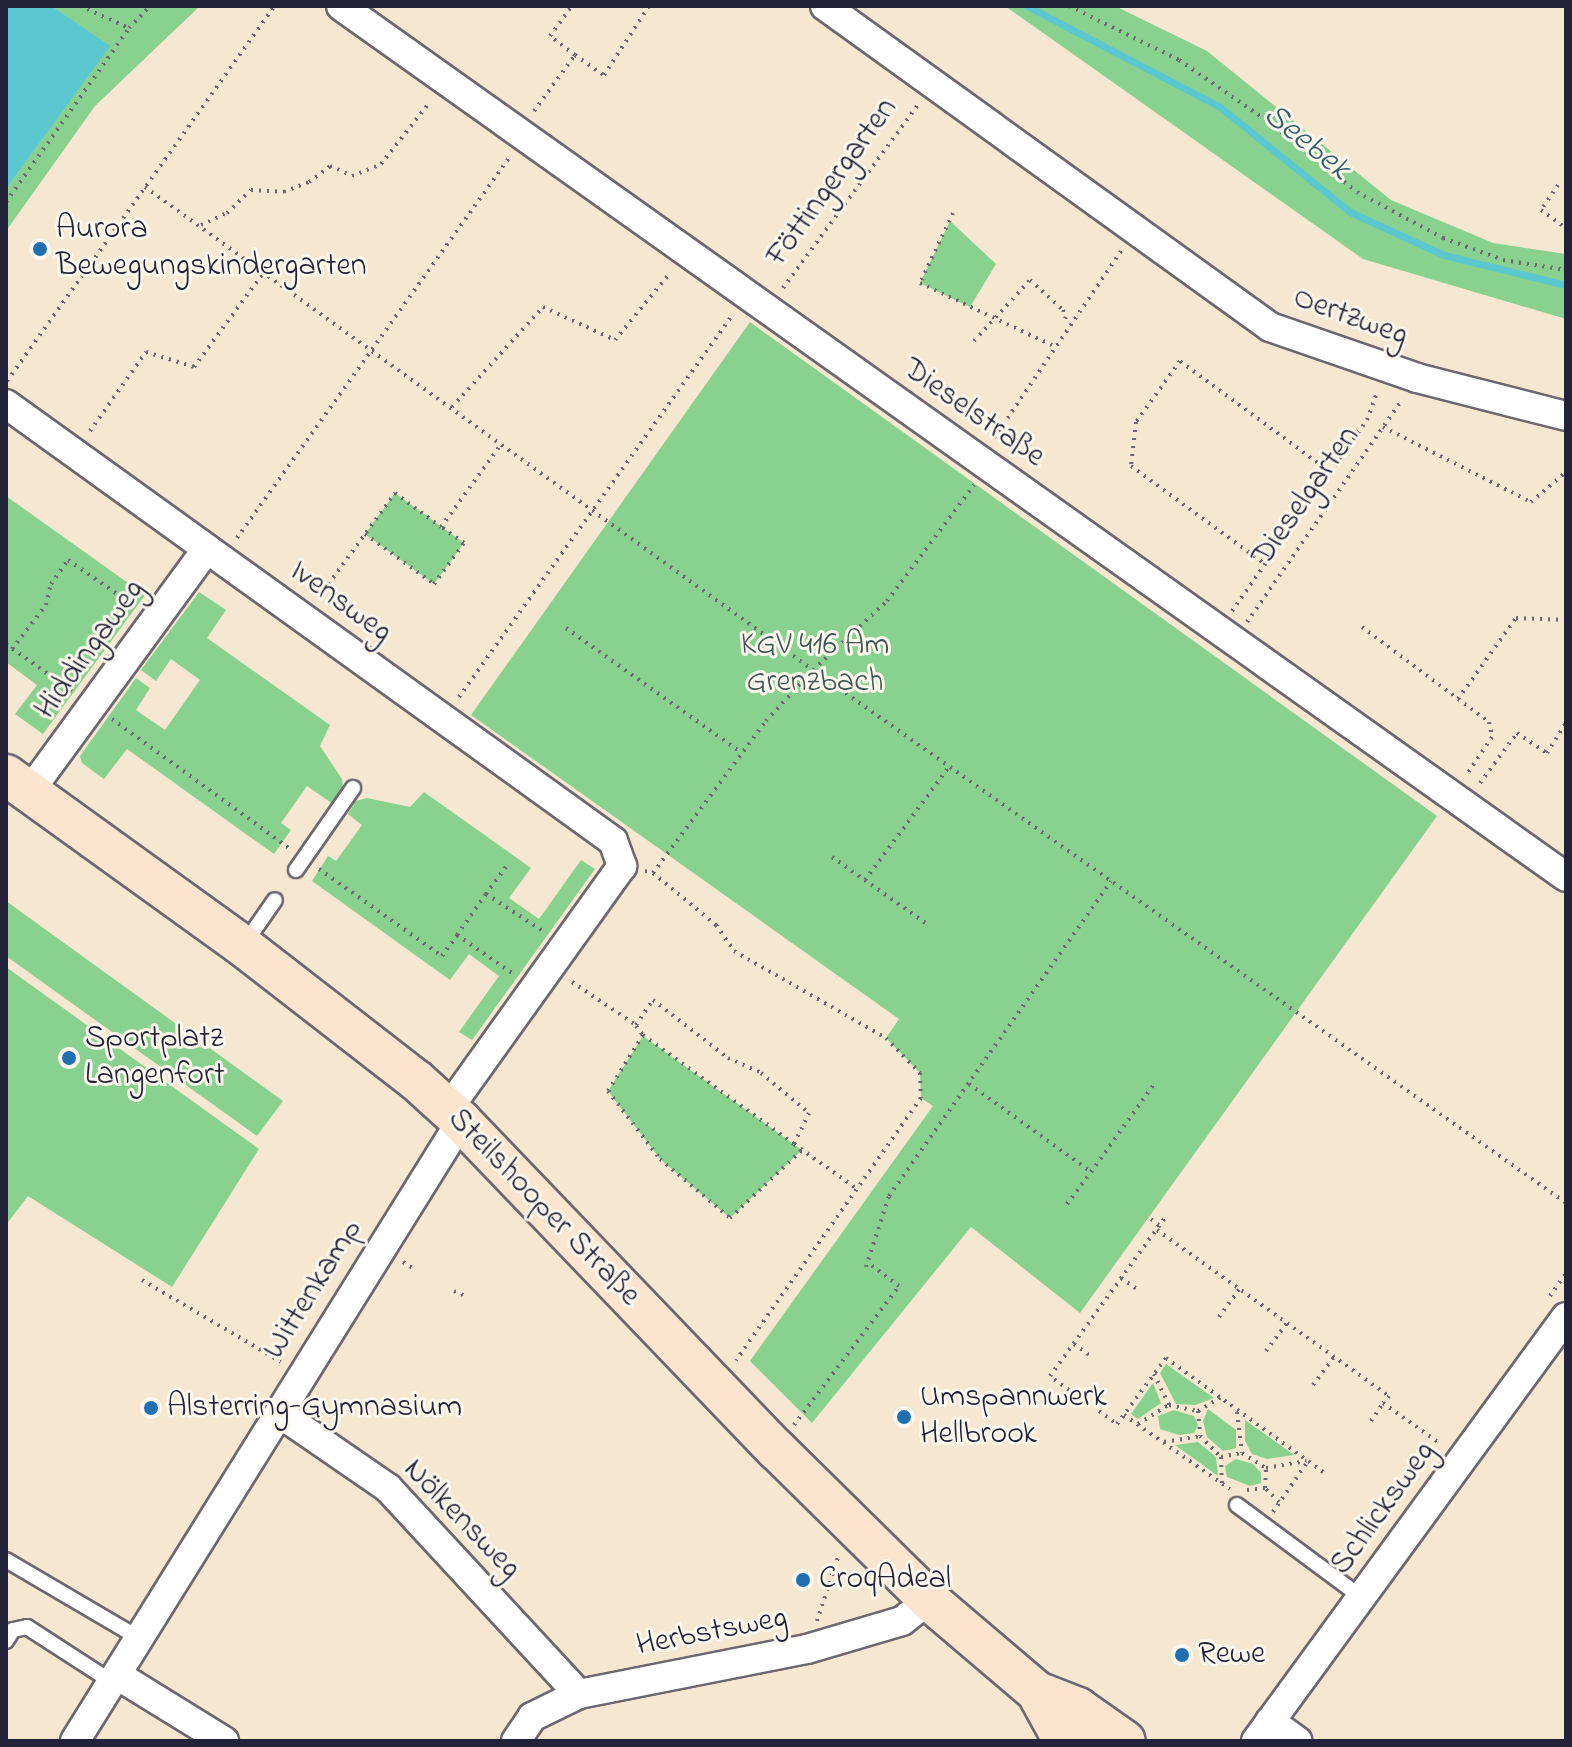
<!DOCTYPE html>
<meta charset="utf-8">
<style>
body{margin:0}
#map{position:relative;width:1572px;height:1747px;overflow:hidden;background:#f6e7d1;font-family:"Indie Flower",sans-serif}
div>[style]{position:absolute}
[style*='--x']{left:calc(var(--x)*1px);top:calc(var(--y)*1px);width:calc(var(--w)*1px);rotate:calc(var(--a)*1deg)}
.green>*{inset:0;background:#88d18e}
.water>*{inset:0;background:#5bc7d1}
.stream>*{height:7px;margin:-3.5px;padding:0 3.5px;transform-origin:3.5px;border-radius:3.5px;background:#5bc7d1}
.path>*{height:4px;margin-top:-2px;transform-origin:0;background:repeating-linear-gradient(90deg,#6c6770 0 2px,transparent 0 8px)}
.roads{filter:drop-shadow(2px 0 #6c6770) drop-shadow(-2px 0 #6c6770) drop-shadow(0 2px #6c6770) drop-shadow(0 -2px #6c6770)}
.lane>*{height:14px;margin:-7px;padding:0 7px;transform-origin:7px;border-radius:7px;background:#fff}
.street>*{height:28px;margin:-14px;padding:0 14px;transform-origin:14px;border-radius:14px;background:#fff}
.secondary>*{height:40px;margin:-20px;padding:0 20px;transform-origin:20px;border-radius:20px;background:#fbe5cf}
.dots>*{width:22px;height:22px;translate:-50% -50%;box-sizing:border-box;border:4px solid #fbf7ec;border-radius:50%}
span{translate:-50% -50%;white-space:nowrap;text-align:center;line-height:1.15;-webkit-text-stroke:6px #fbf7ec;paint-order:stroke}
.street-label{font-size:32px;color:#22223b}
.poi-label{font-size:32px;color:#22223b}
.left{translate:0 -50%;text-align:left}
.park-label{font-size:32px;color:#415754}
.water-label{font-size:34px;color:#365c70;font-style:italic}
.frame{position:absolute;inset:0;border:8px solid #22223b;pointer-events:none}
</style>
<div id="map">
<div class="green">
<div style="clip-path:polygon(52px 6px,200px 6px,95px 106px,6px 231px,6px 189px,109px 46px)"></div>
<div style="clip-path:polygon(1005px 6px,1115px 6px,1207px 51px,1391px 200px,1493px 243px,1566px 254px,1566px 319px,1363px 259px)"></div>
<div style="clip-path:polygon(950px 221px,996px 264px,970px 307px,920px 283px)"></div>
<div style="clip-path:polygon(750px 322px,1437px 816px,1080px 1313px,971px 1227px,812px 1423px,750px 1361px,933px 1106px,921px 1098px,920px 1073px,886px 1038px,899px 1019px,471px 715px)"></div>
<div style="clip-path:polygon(395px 493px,464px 543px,434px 584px,365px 534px)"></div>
<div style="clip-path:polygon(6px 496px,145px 595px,43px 734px,15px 714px,37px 685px,6px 662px)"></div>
<div style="clip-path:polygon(199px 592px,226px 610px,207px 638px,330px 725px,320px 746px,342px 779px,343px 788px,333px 804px,307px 786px,281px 823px,291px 830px,274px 854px,127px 749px,104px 779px,82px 763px,80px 756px,136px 678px,150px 688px,136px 710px,165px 730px,200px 680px,171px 659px,156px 681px,141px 670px)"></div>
<div style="clip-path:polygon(424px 792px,531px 868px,509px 898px,539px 919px,581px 860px,595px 869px,472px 1040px,459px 1032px,499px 976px,469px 954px,450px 980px,312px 881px,328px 856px,336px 861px,362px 825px,348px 814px,356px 801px,367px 798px,410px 807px)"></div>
<div style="clip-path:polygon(6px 901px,283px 1101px,257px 1136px,6px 956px)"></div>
<div style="clip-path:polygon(6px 967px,259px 1149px,172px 1287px,28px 1196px,6px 1225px)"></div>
<div style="clip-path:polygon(643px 1036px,802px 1150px,730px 1218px,660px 1159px,608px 1091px)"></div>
<div style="clip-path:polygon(1166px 1364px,1214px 1398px,1195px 1405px,1176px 1404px,1160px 1373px)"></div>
<div style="clip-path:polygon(1153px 1383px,1161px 1403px,1138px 1419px,1131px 1414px)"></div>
<div style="clip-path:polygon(1208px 1409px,1236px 1430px,1236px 1448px,1223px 1451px,1207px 1437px,1203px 1421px)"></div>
<div style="clip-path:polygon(1174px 1410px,1194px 1416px,1198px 1425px,1194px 1433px,1179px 1435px,1160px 1429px,1158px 1416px)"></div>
<div style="clip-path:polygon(1245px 1420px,1294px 1455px,1267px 1459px,1252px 1454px,1245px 1441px)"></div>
<div style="clip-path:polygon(1198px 1442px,1216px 1457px,1218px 1476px,1175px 1445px)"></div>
<div style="clip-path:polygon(1236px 1459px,1253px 1464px,1261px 1473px,1261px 1483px,1250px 1486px,1227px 1477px,1225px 1466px)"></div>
</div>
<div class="water">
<div style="clip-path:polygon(6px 6px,52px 6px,110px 46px,6px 189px)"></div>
</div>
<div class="stream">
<div style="--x:1027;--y:6;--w:218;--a:27.6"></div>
<div style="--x:1220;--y:107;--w:167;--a:38.9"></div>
<div style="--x:1350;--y:212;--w:103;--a:24.6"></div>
<div style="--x:1444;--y:255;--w:126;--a:13.8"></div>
</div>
<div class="path">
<div style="--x:80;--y:6;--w:54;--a:24.2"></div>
<div style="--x:1069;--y:6;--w:123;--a:26.1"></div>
<div style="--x:1179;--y:60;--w:109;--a:34.6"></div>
<div style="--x:1269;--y:122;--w:112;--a:38.5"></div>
<div style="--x:1357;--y:192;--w:98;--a:28.1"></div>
<div style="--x:1443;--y:238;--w:64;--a:20.1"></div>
<div style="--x:1503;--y:260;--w:64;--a:9"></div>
<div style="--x:575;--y:55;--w:35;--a:35"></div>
<div style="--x:604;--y:75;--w:82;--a:-56.9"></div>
<div style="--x:534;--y:111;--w:69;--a:-53.8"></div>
<div style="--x:575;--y:55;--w:31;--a:-143"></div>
<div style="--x:550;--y:36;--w:37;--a:-54"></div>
<div style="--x:1558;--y:185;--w:30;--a:124"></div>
<div style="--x:1541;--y:210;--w:31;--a:36"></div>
<div style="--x:145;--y:187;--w:824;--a:35.87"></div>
<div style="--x:813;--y:670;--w:923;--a:35.29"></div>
<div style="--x:6;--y:202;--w:213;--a:-54.7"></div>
<div style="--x:129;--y:28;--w:30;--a:-46"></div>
<div style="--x:953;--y:213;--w:77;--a:115.2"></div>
<div style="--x:920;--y:283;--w:150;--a:25.2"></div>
<div style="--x:201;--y:225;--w:29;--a:-25"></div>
<div style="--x:227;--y:213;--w:33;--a:-44"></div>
<div style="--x:251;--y:190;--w:33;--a:3"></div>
<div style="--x:284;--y:192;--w:27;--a:-22"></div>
<div style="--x:309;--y:182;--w:26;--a:-37"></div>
<div style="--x:330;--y:166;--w:24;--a:24"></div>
<div style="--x:352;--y:176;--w:31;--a:-22"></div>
<div style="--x:381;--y:164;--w:79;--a:-51.7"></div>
<div style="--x:783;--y:288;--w:227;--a:-53.6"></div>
<div style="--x:974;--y:341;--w:83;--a:-47.4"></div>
<div style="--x:1030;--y:280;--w:45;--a:42.3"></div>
<div style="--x:1063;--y:310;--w:8;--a:67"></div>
<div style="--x:1066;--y:317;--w:7;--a:117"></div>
<div style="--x:7;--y:381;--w:460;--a:-54.5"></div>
<div style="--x:452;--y:407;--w:135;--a:-47.7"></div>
<div style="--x:543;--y:307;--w:79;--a:24.6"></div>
<div style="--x:615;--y:340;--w:87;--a:-50.6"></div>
<div style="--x:1383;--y:427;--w:166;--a:26.9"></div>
<div style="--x:1531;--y:502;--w:46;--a:-40.6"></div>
<div style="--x:90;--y:431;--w:97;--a:-54.7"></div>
<div style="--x:146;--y:352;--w:50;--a:17.4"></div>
<div style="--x:194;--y:367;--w:118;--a:-53.6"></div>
<div style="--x:994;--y:438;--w:227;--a:-55.8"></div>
<div style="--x:1330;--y:472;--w:64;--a:-54.6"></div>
<div style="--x:1367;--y:420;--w:30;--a:-70"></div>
<div style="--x:365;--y:534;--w:85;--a:35.9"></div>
<div style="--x:434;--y:584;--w:51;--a:-53.8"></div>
<div style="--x:464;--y:543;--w:28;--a:-145"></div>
<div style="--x:237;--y:538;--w:467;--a:-54.4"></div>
<div style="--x:319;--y:597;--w:129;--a:-53.8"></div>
<div style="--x:395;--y:493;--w:57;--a:36.5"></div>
<div style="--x:441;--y:527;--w:104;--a:-54"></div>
<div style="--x:1232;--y:611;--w:170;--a:-54.8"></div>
<div style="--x:1330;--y:472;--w:187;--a:-143.5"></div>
<div style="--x:1180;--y:361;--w:75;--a:125.8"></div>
<div style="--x:1136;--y:422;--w:44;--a:96.5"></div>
<div style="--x:1131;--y:466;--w:166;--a:36.2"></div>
<div style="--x:1247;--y:622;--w:271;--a:-55.1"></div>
<div style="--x:1362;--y:627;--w:159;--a:36.8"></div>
<div style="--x:1489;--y:722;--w:15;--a:79"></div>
<div style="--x:1492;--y:737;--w:45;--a:124"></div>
<div style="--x:566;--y:628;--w:216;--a:35.4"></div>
<div style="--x:6;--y:644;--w:81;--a:35.5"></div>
<div style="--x:12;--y:649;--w:56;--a:-52.3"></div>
<div style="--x:46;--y:605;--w:22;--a:-77"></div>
<div style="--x:51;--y:584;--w:29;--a:-55"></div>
<div style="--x:68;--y:560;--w:79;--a:34.7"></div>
<div style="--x:459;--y:697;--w:471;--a:-54.4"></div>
<div style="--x:1458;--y:699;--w:100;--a:-54.4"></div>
<div style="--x:1516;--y:618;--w:50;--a:2.3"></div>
<div style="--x:112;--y:719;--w:219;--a:36.1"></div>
<div style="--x:1480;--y:783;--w:62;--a:-53.5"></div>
<div style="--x:1517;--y:733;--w:36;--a:34"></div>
<div style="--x:1547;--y:753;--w:36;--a:-58"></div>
<div style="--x:832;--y:857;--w:116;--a:35.2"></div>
<div style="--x:506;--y:867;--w:34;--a:127"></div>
<div style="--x:486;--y:894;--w:72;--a:33"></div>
<div style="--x:319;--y:869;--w:151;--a:35.3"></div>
<div style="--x:442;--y:956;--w:26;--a:-54"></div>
<div style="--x:457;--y:935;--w:70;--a:34.6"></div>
<div style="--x:645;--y:871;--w:8;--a:14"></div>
<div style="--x:653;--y:873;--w:82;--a:39.5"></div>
<div style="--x:716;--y:925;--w:32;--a:55"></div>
<div style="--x:734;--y:951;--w:175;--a:29.8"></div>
<div style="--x:886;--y:1038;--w:49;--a:45.8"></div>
<div style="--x:920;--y:1073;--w:25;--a:88"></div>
<div style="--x:921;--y:1098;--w:321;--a:125.2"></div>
<div style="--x:653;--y:873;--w:189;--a:-53.4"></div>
<div style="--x:766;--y:721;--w:69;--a:-47.3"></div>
<div style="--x:813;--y:670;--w:101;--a:-43"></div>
<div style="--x:887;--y:601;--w:145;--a:-53.1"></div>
<div style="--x:865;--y:880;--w:141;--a:-53.4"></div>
<div style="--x:457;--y:935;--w:50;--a:-54.7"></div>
<div style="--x:572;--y:982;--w:77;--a:33.9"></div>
<div style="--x:636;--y:1025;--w:30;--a:-56"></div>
<div style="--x:653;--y:1000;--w:95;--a:37.7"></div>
<div style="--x:728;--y:1058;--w:36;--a:24"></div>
<div style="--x:761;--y:1073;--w:62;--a:39.8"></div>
<div style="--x:809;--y:1113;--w:34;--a:116"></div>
<div style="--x:794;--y:1144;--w:77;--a:35.5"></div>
<div style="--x:636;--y:1026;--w:11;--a:52"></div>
<div style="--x:643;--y:1035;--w:186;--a:35.8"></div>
<div style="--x:643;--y:1035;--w:66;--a:122"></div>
<div style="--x:608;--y:1091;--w:86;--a:52.6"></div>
<div style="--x:660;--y:1159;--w:92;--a:40.1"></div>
<div style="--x:730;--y:1218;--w:99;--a:-43.4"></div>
<div style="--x:969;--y:1084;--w:150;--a:35.8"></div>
<div style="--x:1091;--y:1172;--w:110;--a:-54.3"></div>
<div style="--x:1067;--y:1204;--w:40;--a:-53"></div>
<div style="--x:1151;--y:1219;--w:11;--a:38"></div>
<div style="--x:1157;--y:1230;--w:285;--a:35.6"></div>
<div style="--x:1389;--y:1396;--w:9;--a:131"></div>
<div style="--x:1383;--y:1403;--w:71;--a:35.3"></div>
<div style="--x:403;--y:1262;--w:13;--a:32"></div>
<div style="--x:866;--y:1267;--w:75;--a:-72.1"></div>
<div style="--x:889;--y:1196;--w:385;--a:-54.8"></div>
<div style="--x:1121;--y:1278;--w:19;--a:35"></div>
<div style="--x:142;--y:1280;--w:161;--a:30.5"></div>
<div style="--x:454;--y:1291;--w:10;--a:24"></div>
<div style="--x:1550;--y:1296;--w:28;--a:-55"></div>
<div style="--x:1219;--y:1317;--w:34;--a:-54"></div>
<div style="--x:1074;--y:1344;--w:19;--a:36"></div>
<div style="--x:1266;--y:1351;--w:35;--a:-53"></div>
<div style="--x:1154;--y:1374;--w:34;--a:64"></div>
<div style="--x:1169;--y:1405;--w:30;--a:12"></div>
<div style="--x:1198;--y:1411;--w:25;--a:85"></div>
<div style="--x:1200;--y:1436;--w:30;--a:45"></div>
<div style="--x:1221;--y:1457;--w:27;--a:88"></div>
<div style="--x:1313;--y:1385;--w:35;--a:-53"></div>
<div style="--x:1069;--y:1390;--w:24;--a:-144"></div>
<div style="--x:1050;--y:1376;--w:199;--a:-54"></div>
<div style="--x:1099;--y:1411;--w:22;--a:36"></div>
<div style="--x:1117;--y:1424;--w:82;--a:-53.4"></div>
<div style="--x:1166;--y:1358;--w:199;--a:36"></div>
<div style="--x:1198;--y:1411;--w:26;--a:-31"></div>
<div style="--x:1237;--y:1412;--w:41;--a:83"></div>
<div style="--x:1124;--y:1415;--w:129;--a:34.9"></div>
<div style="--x:1371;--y:1421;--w:22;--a:-56"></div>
<div style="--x:1138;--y:1424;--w:36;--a:-32"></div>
<div style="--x:794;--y:1425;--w:174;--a:-52.9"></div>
<div style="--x:899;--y:1286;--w:38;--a:-143"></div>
<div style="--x:1164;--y:1442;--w:36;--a:-9"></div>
<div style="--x:1221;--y:1457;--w:21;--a:-11"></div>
<div style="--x:1242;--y:1453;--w:28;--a:32"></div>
<div style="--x:1247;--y:1490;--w:18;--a:-6"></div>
<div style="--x:1279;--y:1502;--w:20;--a:-135"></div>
<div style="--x:1265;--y:1488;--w:20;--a:-87"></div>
<div style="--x:1266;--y:1468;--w:41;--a:-9.9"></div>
<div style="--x:1273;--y:1512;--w:62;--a:-55.5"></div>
<div style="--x:817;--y:1621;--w:67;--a:-71.8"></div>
</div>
<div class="roads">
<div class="lane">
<div style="--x:296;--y:870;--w:100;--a:-55.2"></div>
<div style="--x:245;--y:943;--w:52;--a:-55.1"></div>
<div style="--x:1237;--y:1505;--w:154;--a:36.6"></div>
<div style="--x:6;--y:1560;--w:154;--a:30.4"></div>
<div style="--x:6;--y:1641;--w:13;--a:-58"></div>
<div style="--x:13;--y:1630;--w:14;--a:-12"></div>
<div style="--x:27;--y:1627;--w:101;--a:32.9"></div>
</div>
<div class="street">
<div style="--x:341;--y:6;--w:1503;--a:35.41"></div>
<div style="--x:825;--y:6;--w:549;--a:35.8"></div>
<div style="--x:1270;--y:327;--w:156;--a:19.1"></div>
<div style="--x:1417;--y:378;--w:154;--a:14.3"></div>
<div style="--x:6;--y:404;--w:748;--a:35.75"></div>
<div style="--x:613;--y:841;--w:27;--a:70"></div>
<div style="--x:622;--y:866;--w:299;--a:125.6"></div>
<div style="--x:29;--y:792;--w:301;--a:-53.8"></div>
<div style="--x:279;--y:1413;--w:132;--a:34.5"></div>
<div style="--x:388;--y:1488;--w:281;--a:47.2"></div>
<div style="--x:117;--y:1675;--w:126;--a:31.7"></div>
<div style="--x:1270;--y:1721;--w:34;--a:36"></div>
<div style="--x:75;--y:1741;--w:730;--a:-58.09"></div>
<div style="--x:516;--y:1741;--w:29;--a:-56"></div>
<div style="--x:532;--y:1717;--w:52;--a:-26.1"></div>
<div style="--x:579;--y:1694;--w:232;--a:-11.2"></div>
<div style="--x:807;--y:1649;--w:99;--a:-16.4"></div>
<div style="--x:902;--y:1621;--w:34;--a:-38"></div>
<div style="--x:1256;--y:1741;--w:525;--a:-53.83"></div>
</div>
<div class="secondary">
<div style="--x:6;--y:775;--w:292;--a:35.8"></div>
<div style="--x:243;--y:946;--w:219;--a:37.8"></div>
<div style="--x:416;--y:1080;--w:61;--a:42.3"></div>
<div style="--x:461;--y:1121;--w:455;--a:46.2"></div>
<div style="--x:776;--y:1449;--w:215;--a:44.6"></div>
<div style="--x:929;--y:1600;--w:142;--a:40.4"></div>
<div style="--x:1037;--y:1692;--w:44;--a:21.3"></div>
<div style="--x:1078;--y:1708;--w:57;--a:35.1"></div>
<div style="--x:1037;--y:1692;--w:46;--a:61.2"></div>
<div style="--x:1059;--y:1732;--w:15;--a:37"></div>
</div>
</div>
<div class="dots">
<div style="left:40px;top:249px;background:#1f6fb2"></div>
<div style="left:69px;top:1058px;background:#1f6fb2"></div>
<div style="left:151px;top:1408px;background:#1f6fb2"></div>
<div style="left:904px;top:1417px;background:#1f6fb2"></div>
<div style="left:803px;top:1580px;background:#1f6fb2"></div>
<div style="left:1182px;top:1655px;background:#1f6fb2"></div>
</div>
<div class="street-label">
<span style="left:833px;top:183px;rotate:-54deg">Föttingergarten</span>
<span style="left:1350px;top:318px;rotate:20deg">Oertzweg</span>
<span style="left:973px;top:414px;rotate:35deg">Dieselstraße</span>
<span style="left:1307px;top:497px;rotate:-55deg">Dieselgarten</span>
<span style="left:340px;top:603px;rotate:36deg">Ivensweg</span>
<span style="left:91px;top:650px;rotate:-54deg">Hiddingaweg</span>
<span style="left:543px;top:1208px;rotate:46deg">Steilshooper Straße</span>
<span style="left:314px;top:1290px;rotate:-58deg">Wittenkamp</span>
<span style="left:1384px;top:1509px;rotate:-54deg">Schlicksweg</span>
<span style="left:461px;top:1520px;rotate:46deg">Nölkensweg</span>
<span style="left:712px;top:1633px;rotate:-11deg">Herbstsweg</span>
</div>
<div class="poi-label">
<span class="left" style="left:56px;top:249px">Aurora<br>Bewegungskindergarten</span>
<span class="left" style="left:85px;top:1058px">Sportplatz<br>Langenfort</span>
<span class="left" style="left:920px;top:1417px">Umspannwerk<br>Hellbrook</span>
<span class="left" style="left:167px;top:1408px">Alsterring-Gymnasium</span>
<span class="left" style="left:819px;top:1580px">CroqAdeal</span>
<span class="left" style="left:1198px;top:1655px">Rewe</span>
</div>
<div class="park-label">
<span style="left:815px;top:665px">KGV 416 Am<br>Grenzbach</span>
</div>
<div class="water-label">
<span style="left:1306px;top:143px;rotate:39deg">Seebek</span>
</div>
<div class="frame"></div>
</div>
